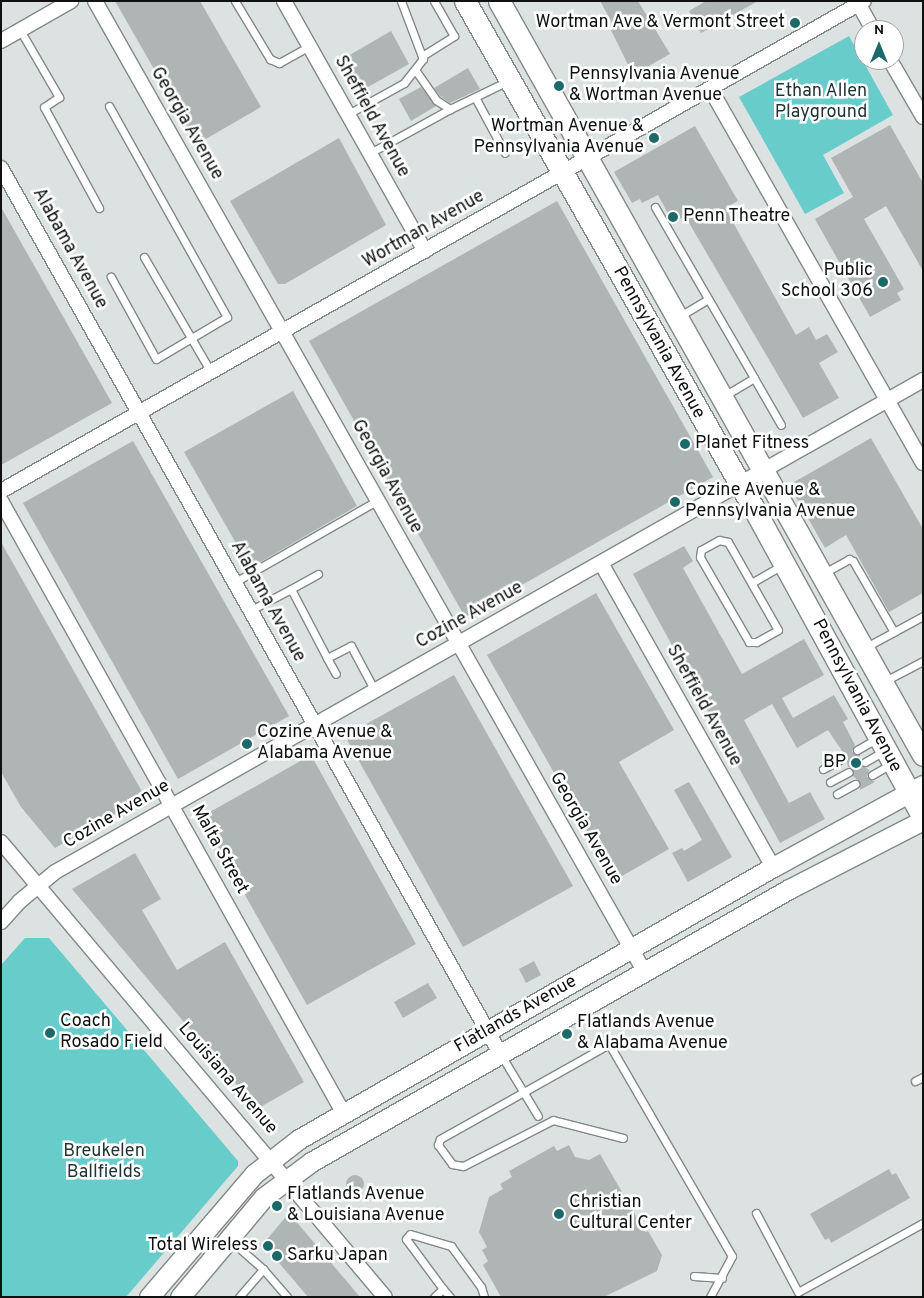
<!DOCTYPE html>
<style>
body{margin:0}
#map{position:relative;width:924px;height:1298px;overflow:hidden;background:#dce2e2;font-family:Overpass,sans-serif}
div>[style]{position:absolute}
[style*='--x']{left:calc(var(--x)*1px);top:calc(var(--y)*1px);width:calc(var(--w)*1px);rotate:calc(var(--a)*1deg)}
.green>*{inset:0;background:#68cccb}
.building>*{inset:0;background:#afb5b4}
.round{border-radius:50%}
.roads{filter:drop-shadow(1px 0 #838888) drop-shadow(-1px 0 #838888) drop-shadow(0 1px #838888) drop-shadow(0 -1px #838888)}
.lane>*{height:7px;margin:-3.5px;padding:0 3.5px;transform-origin:3.5px;border-radius:3.5px;background:#fff}
.street>*{height:14px;margin:-7px;padding:0 7px;transform-origin:7px;border-radius:7px;background:#fff}
.secondary>*{height:19px;margin:-9.5px;padding:0 9.5px;transform-origin:9.5px;border-radius:9.5px;background:#fff}
.primary>*{height:21px;margin:-10.5px;padding:0 10.5px;transform-origin:10.5px;border-radius:10.5px;background:#fff}
.dots>*{width:14px;height:14px;translate:-50% -50%;box-sizing:border-box;border:2px solid #fff;border-radius:50%}
span{translate:-50% -50%;white-space:nowrap;text-align:center;line-height:1.15;-webkit-text-stroke:5px #fff;paint-order:stroke}
.poi-label{font-size:18px;color:#0f1111}
.right{translate:-100% -50%;text-align:right}
.left{translate:0 -50%;text-align:left}
.park-label{font-size:18px;color:#1e3333}
.street-label{font-size:18px;color:#0f1111}
.frame{position:absolute;inset:0;border:2px solid #0f1111;pointer-events:none}
.north{position:absolute;left:854px;top:20px;width:50px;height:50px;box-sizing:border-box;background:#fff;border:1px solid #9fa0a0;border-radius:50%;rotate:0deg;font-size:14px;font-weight:700;line-height:20px;text-align:center;color:#0f1111}
.north::after{content:'';display:block;margin:auto;width:18px;height:22px;background:#1c6969;clip-path:polygon(50% 0,100% 100%,50% 72%,0 100%)}
</style>
<div id="map">
<div class="green">
<div style="clip-path:polygon(849px 36px,893px 115px,823px 155px,844px 193px,805px 214px,739px 97px)"></div>
<div style="clip-path:polygon(25px 938px,49px 938px,238px 1161px,238px 1166px,126px 1297px,1px 1297px,1px 965px)"></div>
</div>
<div class="building">
<div style="clip-path:polygon(115px 1px,200px 1px,261px 107px,197px 144px)"></div>
<div style="clip-path:polygon(600px 1px,638px 1px,670px 54px,633px 75px,611px 30px,615px 28px)"></div>
<div style="clip-path:polygon(706px 1px,758px 1px,701px 33px,689px 11px)"></div>
<div style="clip-path:polygon(391px 31px,409px 64px,359px 92px,341px 60px)"></div>
<div style="clip-path:polygon(468px 68px,480px 89px,450px 103px,440px 96px,434px 88px)"></div>
<div style="clip-path:polygon(421px 87px,436px 106px,411px 121px,399px 99px)"></div>
<div style="clip-path:polygon(890px 125px,923px 183px,923px 271px,886px 206px,864px 219px,904px 289px,897px 293px,901px 300px,870px 317px,815px 219px,853px 197px,831px 158px)"></div>
<div style="clip-path:polygon(695px 126px,738px 201px,725px 208px,796px 335px,809px 327px,816px 340px,827px 334px,838px 352px,819px 363px,839px 398px,803px 418px,685px 216px,673px 223px,658px 195px,642px 203px,640px 199px,632px 203px,614px 172px)"></div>
<div style="clip-path:polygon(339px 138px,386px 225px,285px 284px,278px 284px,230px 201px)"></div>
<div style="clip-path:polygon(557px 201px,713px 477px,465px 617px,309px 341px)"></div>
<div style="clip-path:polygon(1px 207px,112px 403px,1px 465px)"></div>
<div style="clip-path:polygon(293px 391px,357px 506px,250px 568px,184px 452px)"></div>
<div style="clip-path:polygon(871px 438px,923px 529px,923px 593px,889px 612px,846px 535px,825px 548px,789px 485px)"></div>
<div style="clip-path:polygon(133px 441px,289px 716px,178px 779px,23px 503px)"></div>
<div style="clip-path:polygon(1px 542px,145px 797px,55px 848px,21px 807px,1px 772px)"></div>
<div style="clip-path:polygon(684px 546px,693px 561px,683px 568px,742px 674px,804px 639px,824px 675px,782px 698px,793px 718px,834px 695px,848px 719px,843px 722px,855px 745px,852px 752px,860px 754px,860px 764px,869px 770px,867px 777px,875px 782px,860px 790px,860px 782px,853px 776px,853px 769px,848px 767px,846px 757px,828px 730px,797px 748px,772px 704px,744px 720px,789px 803px,810px 792px,825px 819px,780px 843px,633px 574px)"></div>
<div style="clip-path:polygon(596px 593px,674px 730px,619px 762px,669px 849px,615px 880px,487px 655px)"></div>
<div style="clip-path:polygon(454px 675px,573px 886px,463px 947px,345px 736px)"></div>
<div style="clip-path:polygon(311px 755px,416px 944px,307px 1005px,201px 817px)"></div>
<div style="clip-path:polygon(689px 782px,732px 857px,688px 882px,672px 853px,682px 848px,684px 851px,702px 840px,674px 790px)"></div>
<div style="clip-path:polygon(135px 853px,161px 899px,142px 910px,177px 970px,225px 942px,304px 1082px,257px 1109px,72px 889px)"></div>
<div style="clip-path:polygon(534px 961px,541px 975px,526px 983px,519px 969px)"></div>
<div style="clip-path:polygon(428px 983px,437px 998px,403px 1018px,394px 1002px)"></div>
<div style="clip-path:polygon(569px 1145px,575px 1157px,589px 1160px,600px 1154px,645px 1232px,648px 1231px,662px 1255px,657px 1271px,604px 1297px,501px 1297px,483px 1265px,488px 1261px,482px 1250px,487px 1247px,479px 1232px,489px 1197px,503px 1189px,500px 1184px,512px 1177px,509px 1171px,554px 1146px,557px 1151px)"></div>
<div style="clip-path:polygon(889px 1169px,892px 1175px,896px 1173px,910px 1198px,831px 1243px,829px 1238px,825px 1240px,810px 1214px)"></div>
<div class="round" style="left:346px;top:1175px;width:18px;height:18px"></div>
<div style="clip-path:polygon(289px 1213px,360px 1297px,308px 1297px,263px 1244px)"></div>
</div>
<div class="roads">
<div class="lane">
<div style="--x:235;--y:1;--w:68;--a:58.9"></div>
<div style="--x:270;--y:59;--w:10;--a:24"></div>
<div style="--x:279;--y:63;--w:35;--a:-29"></div>
<div style="--x:20;--y:30;--w:78;--a:59.8"></div>
<div style="--x:59;--y:97;--w:18;--a:146"></div>
<div style="--x:44;--y:107;--w:115;--a:61.4"></div>
<div style="--x:422;--y:56;--w:38;--a:-32"></div>
<div style="--x:454;--y:36;--w:40;--a:-119.7"></div>
<div style="--x:416;--y:71;--w:35;--a:55"></div>
<div style="--x:436;--y:100;--w:17;--a:33"></div>
<div style="--x:450;--y:109;--w:64;--a:-25.8"></div>
<div style="--x:476;--y:99;--w:61;--a:61.8"></div>
<div style="--x:109;--y:106;--w:242;--a:60.8"></div>
<div style="--x:227;--y:317;--w:82;--a:149.4"></div>
<div style="--x:156;--y:359;--w:94;--a:-118.8"></div>
<div style="--x:348;--y:114;--w:64;--a:-29"></div>
<div style="--x:404;--y:83;--w:31;--a:-52"></div>
<div style="--x:423;--y:59;--w:62;--a:-110.8"></div>
<div style="--x:370;--y:153;--w:91;--a:-28.8"></div>
<div style="--x:655;--y:207;--w:198;--a:59.9"></div>
<div style="--x:144;--y:257;--w:133;--a:59.8"></div>
<div style="--x:680;--y:316;--w:33;--a:-31"></div>
<div style="--x:724;--y:396;--w:35;--a:-31"></div>
<div style="--x:754;--y:378;--w:54;--a:60.1"></div>
<div style="--x:719;--y:540;--w:9;--a:13"></div>
<div style="--x:728;--y:542;--w:101;--a:60.4"></div>
<div style="--x:778;--y:630;--w:25;--a:151"></div>
<div style="--x:756;--y:642;--w:7;--a:180"></div>
<div style="--x:749;--y:642;--w:98;--a:-120"></div>
<div style="--x:700;--y:557;--w:7;--a:-82"></div>
<div style="--x:701;--y:550;--w:21;--a:-29"></div>
<div style="--x:824;--y:573;--w:29;--a:-29"></div>
<div style="--x:849;--y:559;--w:4;--a:27"></div>
<div style="--x:853;--y:561;--w:82;--a:60"></div>
<div style="--x:318;--y:574;--w:31;--a:151"></div>
<div style="--x:291;--y:589;--w:78;--a:62.4"></div>
<div style="--x:327;--y:658;--w:27;--a:-27"></div>
<div style="--x:351;--y:646;--w:51;--a:61.9"></div>
<div style="--x:235;--y:582;--w:165;--a:-29.8"></div>
<div style="--x:753;--y:582;--w:34;--a:-30"></div>
<div style="--x:251;--y:610;--w:45;--a:-27.7"></div>
<div style="--x:866;--y:647;--w:65;--a:-28.5"></div>
<div style="--x:327;--y:658;--w:18;--a:61"></div>
<div style="--x:883;--y:682;--w:45;--a:-27.7"></div>
<div style="--x:857;--y:750;--w:24;--a:-30"></div>
<div style="--x:865;--y:762;--w:22;--a:-30"></div>
<div style="--x:823;--y:769;--w:21;--a:-29"></div>
<div style="--x:872;--y:775;--w:22;--a:-30"></div>
<div style="--x:830;--y:782;--w:21;--a:-28"></div>
<div style="--x:837;--y:794;--w:21;--a:-29"></div>
<div style="--x:501;--y:1055;--w:71;--a:58.8"></div>
<div style="--x:915;--y:1081;--w:9;--a:-27"></div>
<div style="--x:623;--y:1138;--w:72;--a:-165.6"></div>
<div style="--x:553;--y:1120;--w:101;--a:152.9"></div>
<div style="--x:463;--y:1166;--w:11;--a:-170"></div>
<div style="--x:452;--y:1164;--w:24;--a:-126"></div>
<div style="--x:438;--y:1145;--w:6;--a:-72"></div>
<div style="--x:440;--y:1139;--w:194;--a:-29.3"></div>
<div style="--x:609;--y:1044;--w:245;--a:59.9"></div>
<div style="--x:732;--y:1256;--w:47;--a:118.2"></div>
<div style="--x:756;--y:1213;--w:89;--a:62"></div>
<div style="--x:798;--y:1292;--w:143;--a:-28.9"></div>
<div style="--x:229;--y:1239;--w:45;--a:41.4"></div>
<div style="--x:694;--y:1276;--w:28;--a:4"></div>
<div style="--x:443;--y:1289;--w:11;--a:49"></div>
<div style="--x:239;--y:1297;--w:37;--a:-49"></div>
<div style="--x:263;--y:1269;--w:37;--a:49"></div>
<div style="--x:434;--y:1297;--w:12;--a:-42"></div>
<div style="--x:443;--y:1289;--w:62;--a:-126.5"></div>
<div style="--x:406;--y:1239;--w:6;--a:-51"></div>
<div style="--x:410;--y:1234;--w:43;--a:16.3"></div>
<div style="--x:451;--y:1246;--w:51;--a:53.8"></div>
<div style="--x:481;--y:1287;--w:10;--a:73"></div>
</div>
<div class="street">
<div style="--x:95;--y:1;--w:1115;--a:60.49"></div>
<div style="--x:284;--y:1;--w:287;--a:60.6"></div>
<div style="--x:857;--y:1;--w:33;--a:61"></div>
<div style="--x:1;--y:41;--w:81;--a:-29.7"></div>
<div style="--x:890;--y:60;--w:66;--a:59.9"></div>
<div style="--x:711;--y:90;--w:429;--a:60.4"></div>
<div style="--x:1;--y:168;--w:1018;--a:60.59"></div>
<div style="--x:1;--y:491;--w:992;--a:-29.59"></div>
<div style="--x:1;--y:501;--w:702;--a:60.77"></div>
<div style="--x:601;--y:563;--w:349;--a:60.5"></div>
<div style="--x:1;--y:842;--w:595;--a:49.84"></div>
<div style="--x:1;--y:922;--w:28;--a:-48"></div>
<div style="--x:20;--y:901;--w:45;--a:-39.6"></div>
<div style="--x:55;--y:872;--w:998;--a:-29.55"></div>
</div>
<div class="secondary">
<div style="--x:149;--y:1297;--w:162;--a:-49.5"></div>
<div style="--x:254;--y:1174;--w:57;--a:-37.9"></div>
<div style="--x:299;--y:1139;--w:546;--a:-29.85"></div>
<div style="--x:773;--y:867;--w:171;--a:-28.7"></div>
<div style="--x:180;--y:1297;--w:131;--a:-50"></div>
<div style="--x:264;--y:1197;--w:59;--a:-36.7"></div>
<div style="--x:311;--y:1162;--w:550;--a:-29.73"></div>
<div style="--x:789;--y:889;--w:151;--a:-27.2"></div>
</div>
<div class="primary">
<div style="--x:465;--y:1;--w:582;--a:60.35"></div>
<div style="--x:753;--y:507;--w:354;--a:61.3"></div>
<div style="--x:499;--y:1;--w:865;--a:60.65"></div>
</div>
</div>
<div class="dots">
<div style="left:795px;top:23px;background:#1c6969"></div>
<div style="left:559px;top:86px;background:#1c6969"></div>
<div style="left:654px;top:138px;background:#1c6969"></div>
<div style="left:673px;top:217px;background:#1c6969"></div>
<div style="left:883px;top:282px;background:#1c6969"></div>
<div style="left:685px;top:444px;background:#1c6969"></div>
<div style="left:675px;top:502px;background:#1c6969"></div>
<div style="left:247px;top:744px;background:#1c6969"></div>
<div style="left:856px;top:763px;background:#1c6969"></div>
<div style="left:50px;top:1033px;background:#1c6969"></div>
<div style="left:567px;top:1034px;background:#1c6969"></div>
<div style="left:277px;top:1206px;background:#1c6969"></div>
<div style="left:559px;top:1214px;background:#1c6969"></div>
<div style="left:268px;top:1246px;background:#1c6969"></div>
<div style="left:277px;top:1256px;background:#1c6969"></div>
</div>
<div class="poi-label">
<span class="right" style="left:785px;top:23px">Wortman Ave &amp; Vermont Street</span>
<span class="left" style="left:569px;top:86px">Pennsylvania Avenue<br>&amp; Wortman Avenue</span>
<span class="right" style="left:644px;top:138px">Wortman Avenue &amp;<br>Pennsylvania Avenue</span>
<span class="left" style="left:683px;top:217px">Penn Theatre</span>
<span class="right" style="left:873px;top:282px">Public<br>School 306</span>
<span class="left" style="left:695px;top:444px">Planet Fitness</span>
<span class="left" style="left:685px;top:502px">Cozine Avenue &amp;<br>Pennsylvania Avenue</span>
<span class="left" style="left:257px;top:744px">Cozine Avenue &amp;<br>Alabama Avenue</span>
<span class="right" style="left:846px;top:763px">BP</span>
<span class="left" style="left:60px;top:1033px">Coach<br>Rosado Field</span>
<span class="left" style="left:577px;top:1034px">Flatlands Avenue<br>&amp; Alabama Avenue</span>
<span class="left" style="left:287px;top:1206px">Flatlands Avenue<br>&amp; Louisiana Avenue</span>
<span class="left" style="left:569px;top:1214px">Christian<br>Cultural Center</span>
<span class="right" style="left:258px;top:1246px">Total Wireless</span>
<span class="left" style="left:287px;top:1256px">Sarku Japan</span>
</div>
<div class="park-label">
<span style="left:821px;top:103px">Ethan Allen<br>Playground</span>
<span style="left:104px;top:1163px">Breukelen<br>Ballfields</span>
</div>
<div class="street-label">
<span style="left:371px;top:117px;rotate:61deg">Sheffield Avenue</span>
<span style="left:186px;top:124px;rotate:60deg">Georgia Avenue</span>
<span style="left:424px;top:230px;rotate:-30deg">Wortman Avenue</span>
<span style="left:69px;top:249px;rotate:61deg">Alabama Avenue</span>
<span style="left:658px;top:343px;rotate:61deg">Pennsylvania Avenue</span>
<span style="left:386px;top:477px;rotate:61deg">Georgia Avenue</span>
<span style="left:267px;top:602px;rotate:61deg">Alabama Avenue</span>
<span style="left:470px;top:616px;rotate:-29deg">Cozine Avenue</span>
<span style="left:856px;top:696px;rotate:62deg">Pennsylvania Avenue</span>
<span style="left:703px;top:706px;rotate:61deg">Sheffield Avenue</span>
<span style="left:117px;top:815px;rotate:-30deg">Cozine Avenue</span>
<span style="left:585px;top:829px;rotate:60deg">Georgia Avenue</span>
<span style="left:219px;top:850px;rotate:61deg">Malta Street</span>
<span style="left:516px;top:1015px;rotate:-30deg">Flatlands Avenue</span>
<span style="left:227px;top:1079px;rotate:49deg">Louisiana Avenue</span>
</div>
<div class="frame"></div>
<div class="north">N</div>
</div>
